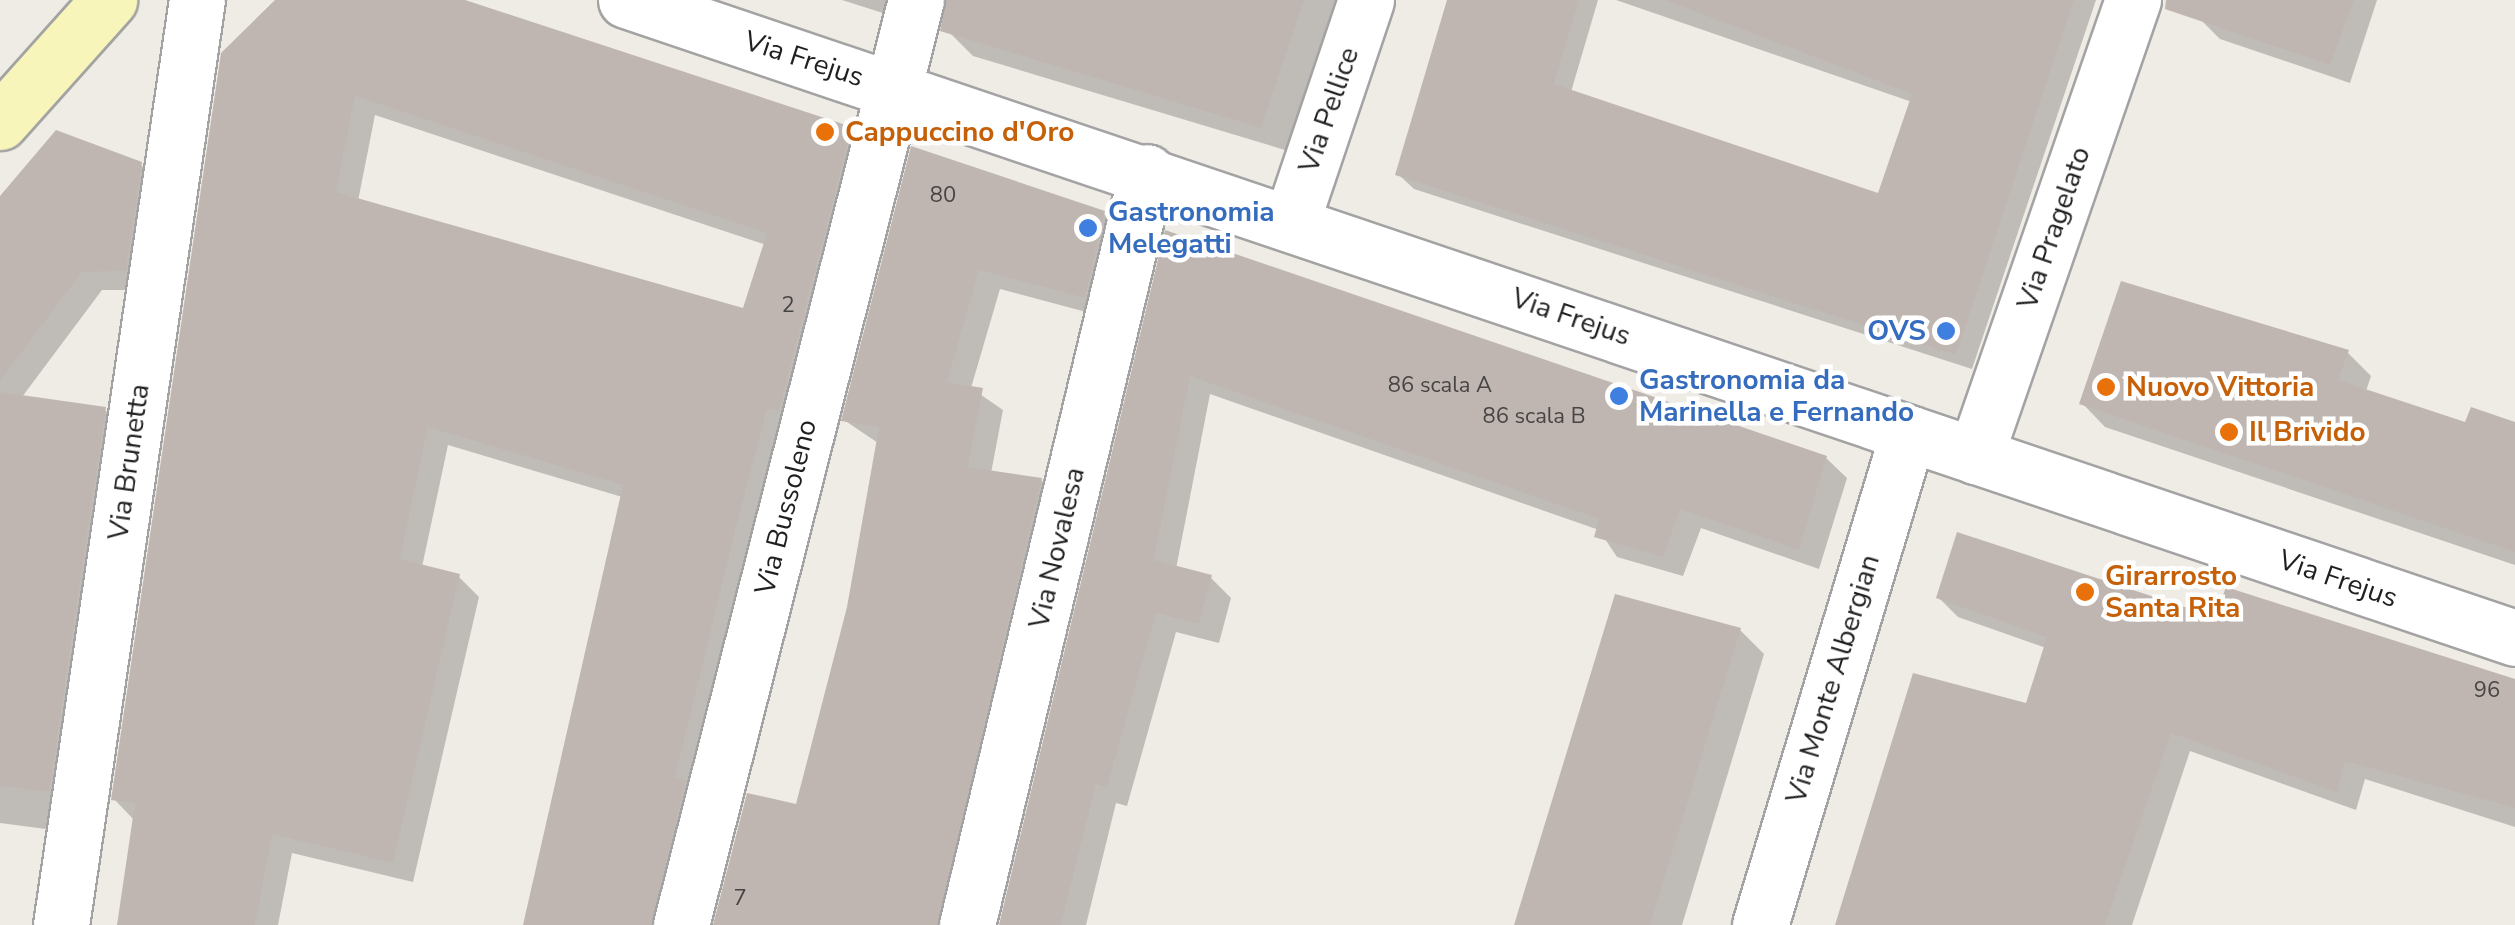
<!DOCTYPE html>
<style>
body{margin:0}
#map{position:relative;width:2515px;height:925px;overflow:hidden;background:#efebe5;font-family:"Nunito Sans",sans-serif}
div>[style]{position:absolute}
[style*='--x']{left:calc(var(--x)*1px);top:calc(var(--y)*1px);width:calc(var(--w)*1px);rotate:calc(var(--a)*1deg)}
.shadow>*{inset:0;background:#0003}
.building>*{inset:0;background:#c0b6b1}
.roads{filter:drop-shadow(2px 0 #a3a3a3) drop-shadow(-2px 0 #a3a3a3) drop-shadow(0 2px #a3a3a3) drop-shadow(0 -2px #a3a3a3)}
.street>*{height:55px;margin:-27.5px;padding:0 27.5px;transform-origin:27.5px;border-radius:27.5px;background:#fff}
.secondary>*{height:55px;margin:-27.5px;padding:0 27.5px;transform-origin:27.5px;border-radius:27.5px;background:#f8f5ba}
.dots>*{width:28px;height:28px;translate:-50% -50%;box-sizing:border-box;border:5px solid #fff;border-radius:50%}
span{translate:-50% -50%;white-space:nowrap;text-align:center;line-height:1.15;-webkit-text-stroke:9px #fff;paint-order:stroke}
.number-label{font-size:22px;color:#474544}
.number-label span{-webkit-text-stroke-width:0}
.street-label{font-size:28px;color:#1f1f1f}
.food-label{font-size:28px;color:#c56008;font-weight:700}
.left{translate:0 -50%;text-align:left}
.shop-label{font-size:28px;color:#366cbe;font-weight:700}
.right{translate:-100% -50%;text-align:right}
</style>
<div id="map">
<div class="shadow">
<div style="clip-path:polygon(evenodd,278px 0,464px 0,850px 129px,871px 149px,674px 925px,526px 925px,629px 499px,448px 445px,422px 567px,458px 576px,479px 597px,413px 882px,292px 853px,278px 925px,119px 925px,135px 821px,114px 799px,278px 0,375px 115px,766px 245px,745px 311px,358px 201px,375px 115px)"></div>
<div style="clip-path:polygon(842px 0,921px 0,908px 21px)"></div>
<div style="clip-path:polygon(948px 0,1338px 0,1285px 150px,973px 56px,949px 32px)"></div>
<div style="clip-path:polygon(1453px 0,1598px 0,1571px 92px,1880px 196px,1912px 102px,1616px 0,2096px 0,1972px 369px,1414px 189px,1398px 174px)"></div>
<div style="clip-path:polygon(2208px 0,2377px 0,2350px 83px,2220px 39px,2201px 20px)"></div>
<div style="clip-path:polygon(913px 149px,1104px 214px,1125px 234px,1105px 317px,1000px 289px,971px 388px,1003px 410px,991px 473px,1041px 480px,1061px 500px,960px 925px,716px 925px,798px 807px,850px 607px,878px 443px,844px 420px)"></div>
<div style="clip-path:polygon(140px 164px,160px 184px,145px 290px,102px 290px,22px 397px,104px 409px,124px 429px,54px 830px,0 823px,0 199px)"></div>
<div style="clip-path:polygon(1167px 233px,1826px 458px,1847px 478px,1819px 569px,1701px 528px,1683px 576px,1617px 557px,1599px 530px,1210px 394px,1176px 569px,1210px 577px,1231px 598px,1219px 643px,1176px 632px,1127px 806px,1116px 803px,1086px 925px,1002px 925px)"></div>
<div style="clip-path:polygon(2347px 352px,2371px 376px,2366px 391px,2466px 425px,2515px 425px,2515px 565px,2105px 427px,2082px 403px)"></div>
<div style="clip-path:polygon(1939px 598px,2216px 620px,2515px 684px,2515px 827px,2365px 779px,2356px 810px,2190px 751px,2132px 925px,1838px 925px,2028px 706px,2046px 648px,1958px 617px)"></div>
<div style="clip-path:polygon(1740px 630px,1764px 654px,1682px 925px,1523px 925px)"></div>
</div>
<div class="building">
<div style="clip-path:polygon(evenodd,275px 0,465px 0,852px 127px,779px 411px,767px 409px,737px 524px,675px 778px,686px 780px,651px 925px,523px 925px,623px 485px,428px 427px,400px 559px,460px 574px,393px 863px,272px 834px,255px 925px,117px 925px,135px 803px,111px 800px,221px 53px,275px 0,355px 96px,767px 233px,743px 308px,336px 192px,355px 96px)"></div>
<div style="clip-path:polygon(946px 0,1304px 0,1261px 128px,940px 31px)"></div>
<div style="clip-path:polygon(1447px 0,1579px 0,1554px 84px,1878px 193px,1912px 94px,1665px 0,2074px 0,1956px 355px,1395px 175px)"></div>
<div style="clip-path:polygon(2166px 0,2354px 0,2330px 65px,2165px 9px)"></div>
<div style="clip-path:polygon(56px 130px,142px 162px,126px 271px,82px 272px,0 381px,0 196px)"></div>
<div style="clip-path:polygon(911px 146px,1105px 211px,1085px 298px,979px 270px,947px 382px,983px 388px,968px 467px,1042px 478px,937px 925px,713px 925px,747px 793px,796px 804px,847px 607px,879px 427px,841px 421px)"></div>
<div style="clip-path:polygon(1165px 230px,1827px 456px,1799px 550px,1680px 509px,1663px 557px,1594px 537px,1599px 519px,1190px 376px,1154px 560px,1212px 575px,1199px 624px,1156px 613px,1107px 787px,1096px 784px,1061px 925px,999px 925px)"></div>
<div style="clip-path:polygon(2121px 281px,2349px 350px,2338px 380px,2465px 422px,2471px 407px,2515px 422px,2515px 552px,2079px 404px)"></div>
<div style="clip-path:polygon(0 392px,106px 407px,49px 792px,0 786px)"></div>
<div style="clip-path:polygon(1957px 532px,2215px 617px,2226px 587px,2515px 679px,2515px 808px,2345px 761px,2337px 792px,2171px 733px,2105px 925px,1835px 925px,1913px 673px,2026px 703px,2047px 637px,1936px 598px)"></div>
<div style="clip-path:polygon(1615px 594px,1741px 628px,1650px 925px,1514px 925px)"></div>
</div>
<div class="roads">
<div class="street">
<div style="--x:626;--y:0;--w:1994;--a:18.66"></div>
<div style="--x:1292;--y:220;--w:232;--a:-71.4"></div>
<div style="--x:1975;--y:456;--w:483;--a:-70.9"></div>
<div style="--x:61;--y:925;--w:935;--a:-81.64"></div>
<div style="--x:681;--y:925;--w:954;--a:-75.75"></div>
<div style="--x:967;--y:925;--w:774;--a:-76.56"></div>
<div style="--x:1760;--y:925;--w:514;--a:-73.26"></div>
</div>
<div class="secondary">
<div style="--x:0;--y:122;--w:164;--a:-48.2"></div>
</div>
</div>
<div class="dots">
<div style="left:825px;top:132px;background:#e8710a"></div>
<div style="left:1088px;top:228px;background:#3f7fe0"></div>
<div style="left:1946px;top:331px;background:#3f7fe0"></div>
<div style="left:2106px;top:387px;background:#e8710a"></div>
<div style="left:1619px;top:396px;background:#3f7fe0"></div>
<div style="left:2229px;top:432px;background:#e8710a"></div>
<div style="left:2085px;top:592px;background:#e8710a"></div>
</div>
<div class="number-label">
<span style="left:943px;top:196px">80</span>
<span style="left:788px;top:306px">2</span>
<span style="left:1440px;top:386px">86 scala A</span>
<span style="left:1534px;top:417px">86 scala B</span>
<span style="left:2487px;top:691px">96</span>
<span style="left:740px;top:899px">7</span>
</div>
<div class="street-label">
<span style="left:804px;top:59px;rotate:18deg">Via Frejus</span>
<span style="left:1329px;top:110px;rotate:-71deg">Via Pellice</span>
<span style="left:2054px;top:228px;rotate:-71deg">Via Pragelato</span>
<span style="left:1571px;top:317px;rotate:19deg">Via Frejus</span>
<span style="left:129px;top:462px;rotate:-82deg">Via Brunetta</span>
<span style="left:786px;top:507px;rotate:-76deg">Via Bussoleno</span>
<span style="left:1057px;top:548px;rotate:-77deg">Via Novalesa</span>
<span style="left:2338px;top:579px;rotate:19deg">Via Frejus</span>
<span style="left:1833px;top:679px;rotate:-73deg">Via Monte Albergian</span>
</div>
<div class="food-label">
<span class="left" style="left:845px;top:132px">Cappuccino d'Oro</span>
<span class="left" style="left:2126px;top:387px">Nuovo Vittoria</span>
<span class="left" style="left:2249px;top:432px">Il Brivido</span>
<span class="left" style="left:2105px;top:592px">Girarrosto<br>Santa Rita</span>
</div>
<div class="shop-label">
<span class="left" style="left:1108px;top:228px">Gastronomia<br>Melegatti</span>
<span class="right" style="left:1926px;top:331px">OVS</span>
<span class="left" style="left:1639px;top:396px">Gastronomia da<br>Marinella e Fernando</span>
</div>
</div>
